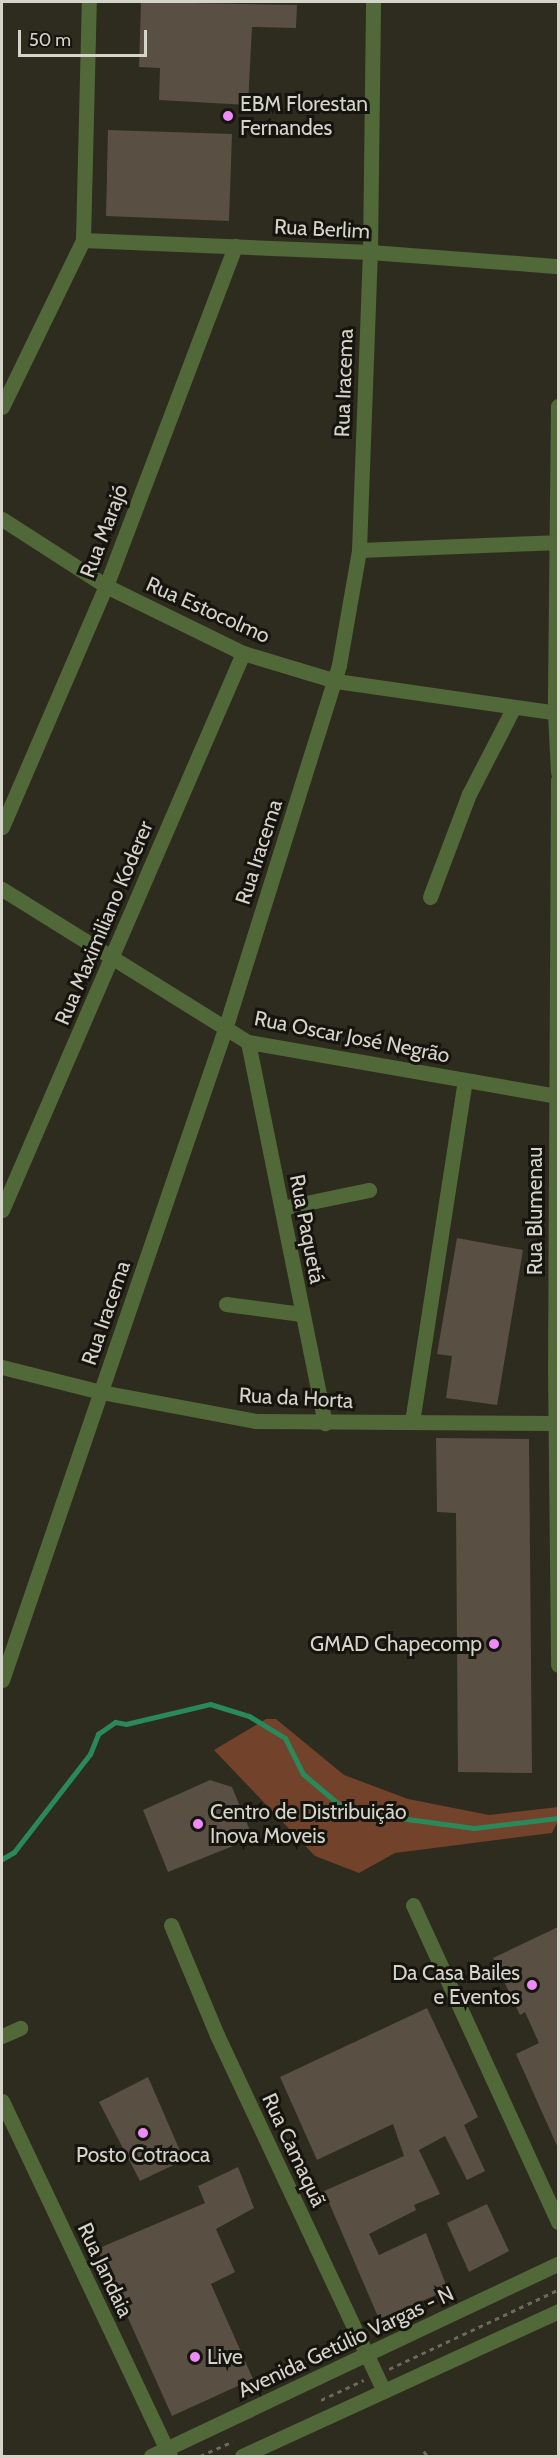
<!DOCTYPE html>
<meta charset="utf-8">
<style>
body{margin:0}
#map{position:relative;width:560px;height:2458px;overflow:hidden;background:#2e2c1e;font-family:Cabin,sans-serif}
div>[style]{position:absolute}
[style*='--x']{left:calc(var(--x)*1px);top:calc(var(--y)*1px);width:calc(var(--w)*1px);rotate:calc(var(--a)*1deg)}
.green>*{inset:0;background:#72422a}
.stream>*{height:5px;margin:-2.5px;padding:0 2.5px;transform-origin:2.5px;border-radius:2.5px;background:#2a895b}
.building>*{inset:0;background:#594f42}
.path>*{height:3px;margin-top:-1.5px;transform-origin:0;background:repeating-linear-gradient(90deg,#6b6a5e 0 4.5px,transparent 0 9px)}
.minor>*{height:15px;margin:-7.5px;padding:0 7.5px;transform-origin:7.5px;border-radius:7.5px;background:#516938}
.dots>*{width:16px;height:16px;translate:-50% -50%;box-sizing:border-box;border:3px solid #15140e;border-radius:50%}
span{translate:-50% -50%;white-space:nowrap;text-align:center;line-height:1.15;-webkit-text-stroke:6px #15140e;paint-order:stroke}
.poi-label{font-size:21px;color:#d5d4cb}
.left{translate:0 -50%;text-align:left}
.right{translate:-100% -50%;text-align:right}
.street-label{font-size:21px;color:#d5d4cb}
.frame{position:absolute;inset:0;border:3px solid #d5d4cb;pointer-events:none}
.scale{position:absolute;left:18px;top:30px;width:129px;height:27px;box-sizing:border-box;border:3px solid #d5d4cb;border-top:0;padding-left:8px;font-size:18px;line-height:21px;white-space:nowrap;color:#d5d4cb;-webkit-text-stroke:4px #15140e;paint-order:stroke}
</style>
<div id="map">
<div class="green">
<div style="clip-path:polygon(266px 1719px,276px 1719px,344px 1775px,408px 1799px,489px 1815px,558px 1807px,558px 1821px,552px 1833px,395px 1853px,359px 1873px,315px 1856px,214px 1750px)"></div>
</div>
<div class="stream">
<div style="--x:2;--y:1859;--w:14;--a:-30"></div>
<div style="--x:14;--y:1852;--w:124;--a:-52.2"></div>
<div style="--x:90;--y:1754;--w:22;--a:-68"></div>
<div style="--x:98;--y:1734;--w:21;--a:-35"></div>
<div style="--x:115;--y:1722;--w:11;--a:10"></div>
<div style="--x:126;--y:1724;--w:86;--a:-13.4"></div>
<div style="--x:210;--y:1704;--w:41;--a:17.1"></div>
<div style="--x:249;--y:1716;--w:42;--a:31.4"></div>
<div style="--x:285;--y:1738;--w:40;--a:63.4"></div>
<div style="--x:303;--y:1774;--w:57;--a:40.1"></div>
<div style="--x:347;--y:1811;--w:128;--a:7.6"></div>
<div style="--x:474;--y:1828;--w:85;--a:-6.8"></div>
</div>
<div class="building">
<div style="clip-path:polygon(141px 2px,297px 5px,296px 28px,252px 27px,248px 105px,159px 100px,160px 68px,139px 67px)"></div>
<div style="clip-path:polygon(108px 130px,232px 134px,229px 221px,106px 216px)"></div>
<div style="clip-path:polygon(457px 1238px,523px 1250px,497px 1405px,446px 1398px,452px 1356px,437px 1354px)"></div>
<div style="clip-path:polygon(436px 1438px,529px 1439px,532px 1773px,458px 1772px,456px 1513px,437px 1512px)"></div>
<div style="clip-path:polygon(210px 1780px,232px 1787px,253px 1838px,168px 1872px,143px 1810px)"></div>
<div style="clip-path:polygon(558px 1927px,558px 2148px,516px 2054px,539px 2043px,525px 2012px,520px 2015px,493px 1958px)"></div>
<div style="clip-path:polygon(427px 2008px,478px 2117px,464px 2125px,485px 2171px,467px 2180px,445px 2136px,419px 2150px,440px 2194px,414px 2205px,416px 2210px,369px 2234px,379px 2255px,426px 2233px,448px 2290px,379px 2319px,324px 2191px,404px 2156px,393px 2124px,317px 2160px,280px 2077px)"></div>
<div style="clip-path:polygon(148px 2077px,184px 2160px,140px 2181px,99px 2102px)"></div>
<div style="clip-path:polygon(238px 2167px,254px 2208px,216px 2229px,235px 2272px,211px 2284px,253px 2379px,172px 2416px,97px 2249px,205px 2203px,198px 2186px)"></div>
<div style="clip-path:polygon(487px 2204px,509px 2251px,469px 2272px,447px 2223px)"></div>
</div>
<div class="path">
<div style="--x:389;--y:2369;--w:187;--a:-25.1"></div>
<div style="--x:321;--y:2400;--w:47;--a:-24.9"></div>
<div style="--x:424;--y:2451;--w:6;--a:59"></div>
<div style="--x:200;--y:2456;--w:36;--a:-24"></div>
</div>
<div class="minor">
<div style="--x:83;--y:240;--w:287;--a:2.4"></div>
<div style="--x:370;--y:252;--w:189;--a:4.3"></div>
<div style="--x:558;--y:406;--w:307;--a:90.6"></div>
<div style="--x:555;--y:713;--w:59;--a:87.1"></div>
<div style="--x:2;--y:407;--w:186;--a:-64.1"></div>
<div style="--x:83;--y:240;--w:238;--a:-88.6"></div>
<div style="--x:2;--y:519;--w:124;--a:32.8"></div>
<div style="--x:106;--y:586;--w:153;--a:26.1"></div>
<div style="--x:243;--y:653;--w:97;--a:16.8"></div>
<div style="--x:336;--y:681;--w:224;--a:8.2"></div>
<div style="--x:359;--y:550;--w:196;--a:-2.3"></div>
<div style="--x:558;--y:780;--w:588;--a:90.29"></div>
<div style="--x:555;--y:1368;--w:297;--a:89.4"></div>
<div style="--x:2;--y:827;--w:262;--a:-66.7"></div>
<div style="--x:106;--y:586;--w:364;--a:-69.2"></div>
<div style="--x:2;--y:889;--w:290;--a:31.9"></div>
<div style="--x:248;--y:1042;--w:313;--a:9.9"></div>
<div style="--x:430;--y:897;--w:110;--a:-69.3"></div>
<div style="--x:469;--y:794;--w:98;--a:-62.7"></div>
<div style="--x:248;--y:1042;--w:389;--a:78.6"></div>
<div style="--x:282;--y:1208;--w:89;--a:-11.7"></div>
<div style="--x:2;--y:1210;--w:607;--a:-66.6"></div>
<div style="--x:226;--y:1304;--w:76;--a:7.6"></div>
<div style="--x:2;--y:1367;--w:102;--a:14.2"></div>
<div style="--x:101;--y:1392;--w:158;--a:10.6"></div>
<div style="--x:256;--y:1421;--w:301;--a:0.4"></div>
<div style="--x:412;--y:1422;--w:346;--a:-81.2"></div>
<div style="--x:2;--y:1680;--w:688;--a:-71.09"></div>
<div style="--x:225;--y:1029;--w:381;--a:-72.6"></div>
<div style="--x:339;--y:665;--w:117;--a:-80.1"></div>
<div style="--x:359;--y:550;--w:298;--a:-87.9"></div>
<div style="--x:370;--y:252;--w:250;--a:-89.3"></div>
<div style="--x:413;--y:1905;--w:349;--a:65.4"></div>
<div style="--x:171;--y:1925;--w:119;--a:67.3"></div>
<div style="--x:217;--y:2035;--w:393;--a:64.9"></div>
<div style="--x:2;--y:2036;--w:20;--a:-24"></div>
<div style="--x:2;--y:2101;--w:393;--a:64.7"></div>
<div style="--x:151;--y:2456;--w:450;--a:-25.3"></div>
<div style="--x:242;--y:2456;--w:348;--a:-24.6"></div>
</div>
<div class="dots">
<div style="left:228px;top:116px;background:#ee8bf8"></div>
<div style="left:494px;top:1644px;background:#ee8bf8"></div>
<div style="left:198px;top:1824px;background:#ee8bf8"></div>
<div style="left:532px;top:1985px;background:#ee8bf8"></div>
<div style="left:143px;top:2133px;background:#ee8bf8"></div>
<div style="left:195px;top:2357px;background:#ee8bf8"></div>
</div>
<div class="poi-label">
<span class="left" style="left:240px;top:116px">EBM Florestan<br>Fernandes</span>
<span class="right" style="left:482px;top:1644px">GMAD Chapecomp</span>
<span class="left" style="left:210px;top:1824px">Centro de Distribuição<br>Inova Moveis</span>
<span class="right" style="left:520px;top:1985px">Da Casa Bailes<br>e Eventos</span>
<span style="left:143px;top:2155px">Posto Cotraoca</span>
<span class="left" style="left:207px;top:2357px">Live</span>
</div>
<div class="street-label">
<span style="left:322px;top:229px;rotate:3deg">Rua Berlim</span>
<span style="left:344px;top:383px;rotate:-88deg">Rua Iracema</span>
<span style="left:104px;top:531px;rotate:-69deg">Rua Marajó</span>
<span style="left:208px;top:610px;rotate:24deg">Rua Estocolmo</span>
<span style="left:259px;top:852px;rotate:-72deg">Rua Iracema</span>
<span style="left:104px;top:923px;rotate:-67deg">Rua Maximiliano Koderer</span>
<span style="left:352px;top:1037px;rotate:11deg">Rua Oscar José Negrão</span>
<span style="left:535px;top:1211px;rotate:-90deg">Rua Blumenau</span>
<span style="left:307px;top:1229px;rotate:79deg">Rua Paquetá</span>
<span style="left:106px;top:1313px;rotate:-71deg">Rua Iracema</span>
<span style="left:296px;top:1398px;rotate:3deg">Rua da Horta</span>
<span style="left:294px;top:2150px;rotate:65deg">Rua Camaquã</span>
<span style="left:105px;top:2270px;rotate:65deg">Rua Jandaia</span>
<span style="left:346px;top:2342px;rotate:-25deg">Avenida Getúlio Vargas - N</span>
</div>
<div class="frame"></div>
<div class="scale">50 m</div>
</div>
